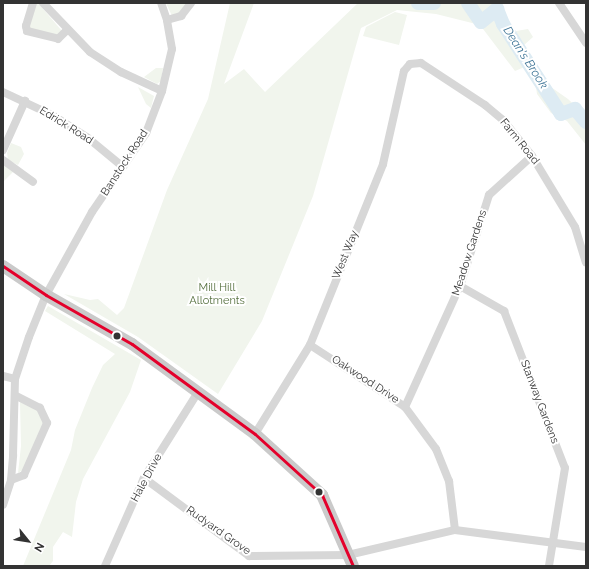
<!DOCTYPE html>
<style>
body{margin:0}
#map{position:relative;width:589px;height:569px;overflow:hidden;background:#fff;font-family:Raleway,sans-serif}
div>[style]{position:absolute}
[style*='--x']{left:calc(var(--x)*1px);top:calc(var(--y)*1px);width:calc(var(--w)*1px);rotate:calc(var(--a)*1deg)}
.green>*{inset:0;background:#f1f5ed}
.river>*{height:14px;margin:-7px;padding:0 7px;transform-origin:7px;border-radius:7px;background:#ddebf3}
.minor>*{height:8px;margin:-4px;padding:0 4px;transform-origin:4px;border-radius:4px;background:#d7d7d7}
.primary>*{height:12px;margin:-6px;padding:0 6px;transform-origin:6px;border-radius:6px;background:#cacaca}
.bus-1>*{height:3px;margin:-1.5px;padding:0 1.5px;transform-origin:1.5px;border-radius:1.5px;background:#e4002b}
.dots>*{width:11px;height:11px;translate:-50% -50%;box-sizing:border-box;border:2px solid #fff;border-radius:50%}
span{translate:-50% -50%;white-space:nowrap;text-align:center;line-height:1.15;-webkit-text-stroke:4px #fff;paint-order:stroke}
.street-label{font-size:11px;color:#333}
.park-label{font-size:11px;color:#56703f}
.water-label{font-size:12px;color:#3f7597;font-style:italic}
.frame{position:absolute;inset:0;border:4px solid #333;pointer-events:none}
.north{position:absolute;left:8px;top:521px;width:40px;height:40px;-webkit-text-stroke:3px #fff;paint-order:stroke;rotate:120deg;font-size:11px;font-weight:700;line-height:16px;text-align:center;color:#333}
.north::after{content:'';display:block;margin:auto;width:14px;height:18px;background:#333;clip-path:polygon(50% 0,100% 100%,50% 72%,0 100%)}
</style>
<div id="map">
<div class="green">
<div style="clip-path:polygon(35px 3px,38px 3px,62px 31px,58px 35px,31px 30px,28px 26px)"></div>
<div style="clip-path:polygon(166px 3px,187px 3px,183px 11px,172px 16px)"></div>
<div style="clip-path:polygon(230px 3px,254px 3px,224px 84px,244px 69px,265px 92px,358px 3px,502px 3px,505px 21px,516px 31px,528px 29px,533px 37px,523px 46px,527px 66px,515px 71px,480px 25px,436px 14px,397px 10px,361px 28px,313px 196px,262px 321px,218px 394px,138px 337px,64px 294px,90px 300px,98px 299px,117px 315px,124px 308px,167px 190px,208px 99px)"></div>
<div style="clip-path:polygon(395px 12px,407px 15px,399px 45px,363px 36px,366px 27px)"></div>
<div style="clip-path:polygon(156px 68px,163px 68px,161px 81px,157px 84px,144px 77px)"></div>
<div style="clip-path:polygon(535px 80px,548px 85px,568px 99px,586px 116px,586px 145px,567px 121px,551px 113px,537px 94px)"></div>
<div style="clip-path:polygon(138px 87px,154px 96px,151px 108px,146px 104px)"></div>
<div style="clip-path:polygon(11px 143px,21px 147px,24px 154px,18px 165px,8px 160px,7px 153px)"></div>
<div style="clip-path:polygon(3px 164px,14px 171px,3px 182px)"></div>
<div style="clip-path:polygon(48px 306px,141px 360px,130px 392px,83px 479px,76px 502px,72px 537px,63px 532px,53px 547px,53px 561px,49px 566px,23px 566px,71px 450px,75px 430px,92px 388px,103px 365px,115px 354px,45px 311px)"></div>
<div style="clip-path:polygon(20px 402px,37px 410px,44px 423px,23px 470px,18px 473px,21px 446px)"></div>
</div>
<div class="river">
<div style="--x:418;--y:3;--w:16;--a:0"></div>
<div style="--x:468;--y:3;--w:23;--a:56"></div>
<div style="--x:481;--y:22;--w:21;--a:-39"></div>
<div style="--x:497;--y:9;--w:16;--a:68"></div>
<div style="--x:503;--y:24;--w:107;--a:57.2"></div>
<div style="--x:561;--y:114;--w:15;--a:-20"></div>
<div style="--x:575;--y:109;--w:17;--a:50"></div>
</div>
<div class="minor">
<div style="--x:33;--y:3;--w:24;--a:107"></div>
<div style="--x:26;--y:26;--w:5;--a:79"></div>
<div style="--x:27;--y:31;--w:32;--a:14"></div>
<div style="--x:58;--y:39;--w:13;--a:-45"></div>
<div style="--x:43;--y:3;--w:68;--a:46.2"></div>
<div style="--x:90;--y:52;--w:37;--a:33"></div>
<div style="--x:121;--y:72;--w:45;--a:24.9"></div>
<div style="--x:559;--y:3;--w:48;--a:56"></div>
<div style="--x:167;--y:20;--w:15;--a:-16"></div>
<div style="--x:181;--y:16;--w:16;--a:-52"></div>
<div style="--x:3;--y:92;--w:56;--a:25.2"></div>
<div style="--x:54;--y:116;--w:40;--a:32.9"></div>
<div style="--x:88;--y:138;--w:45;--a:39.6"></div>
<div style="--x:3;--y:150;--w:54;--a:-65.8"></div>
<div style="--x:3;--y:160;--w:37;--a:36"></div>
<div style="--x:460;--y:286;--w:51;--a:29.6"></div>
<div style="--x:504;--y:311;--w:168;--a:68.8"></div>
<div style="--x:565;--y:468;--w:99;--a:99.3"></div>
<div style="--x:310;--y:345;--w:113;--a:33.1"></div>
<div style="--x:405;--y:407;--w:52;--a:53.6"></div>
<div style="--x:436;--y:449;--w:35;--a:68"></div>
<div style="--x:449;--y:481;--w:49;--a:83"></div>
<div style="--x:3;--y:376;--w:12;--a:14"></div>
<div style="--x:405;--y:407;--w:133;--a:-65.6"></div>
<div style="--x:460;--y:286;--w:96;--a:-72.3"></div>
<div style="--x:489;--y:195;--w:58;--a:-42.2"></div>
<div style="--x:255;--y:434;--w:105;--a:-58.3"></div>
<div style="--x:310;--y:345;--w:195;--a:-68"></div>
<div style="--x:383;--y:164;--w:95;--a:-77.3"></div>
<div style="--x:404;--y:71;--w:9;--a:-49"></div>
<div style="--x:410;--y:64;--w:11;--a:-5"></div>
<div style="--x:421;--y:63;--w:77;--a:33.3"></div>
<div style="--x:485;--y:105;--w:23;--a:40"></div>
<div style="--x:503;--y:120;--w:46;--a:51.1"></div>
<div style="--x:532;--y:156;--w:83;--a:58.8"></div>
<div style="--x:575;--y:227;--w:37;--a:73"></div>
<div style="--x:144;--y:478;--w:131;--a:36.6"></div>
<div style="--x:249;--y:556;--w:99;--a:-0.6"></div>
<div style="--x:348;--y:555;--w:110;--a:-13.2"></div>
<div style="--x:455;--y:530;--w:132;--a:7.4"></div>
<div style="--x:11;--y:480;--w:14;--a:-21"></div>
<div style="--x:24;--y:475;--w:57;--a:-66.1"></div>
<div style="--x:47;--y:423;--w:17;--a:-115"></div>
<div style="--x:40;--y:408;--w:27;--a:-153"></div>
<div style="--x:3;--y:505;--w:26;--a:-72"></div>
<div style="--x:11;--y:480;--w:25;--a:-85"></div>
<div style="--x:13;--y:455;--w:76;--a:-88.5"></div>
<div style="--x:15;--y:379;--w:44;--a:-71.6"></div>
<div style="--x:29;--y:337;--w:45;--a:-68"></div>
<div style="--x:46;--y:295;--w:95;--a:-61"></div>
<div style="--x:92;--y:212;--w:96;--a:-55.6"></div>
<div style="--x:146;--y:133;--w:45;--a:-69.1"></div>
<div style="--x:162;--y:91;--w:43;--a:-76.6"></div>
<div style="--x:172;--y:49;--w:29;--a:-100"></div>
<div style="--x:167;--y:20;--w:18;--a:-109"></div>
<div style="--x:105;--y:566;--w:96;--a:-66.1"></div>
<div style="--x:144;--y:478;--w:99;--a:-57.8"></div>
</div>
<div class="primary">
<div style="--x:3;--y:266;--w:52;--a:34"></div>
<div style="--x:46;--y:295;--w:99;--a:29.7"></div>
<div style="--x:132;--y:344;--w:152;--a:36.2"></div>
<div style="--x:255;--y:434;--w:91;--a:42.3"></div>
<div style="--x:322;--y:495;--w:77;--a:66.4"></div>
</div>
<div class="bus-1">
<div style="--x:3;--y:266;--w:52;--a:34"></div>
<div style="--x:46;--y:295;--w:99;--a:29.7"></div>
<div style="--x:132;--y:344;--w:152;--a:36.2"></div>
<div style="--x:255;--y:434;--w:91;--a:42.3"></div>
<div style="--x:322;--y:495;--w:77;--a:66.4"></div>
</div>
<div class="dots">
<div style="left:117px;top:336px;background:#333"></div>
<div style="left:319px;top:492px;background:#333"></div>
</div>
<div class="street-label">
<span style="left:66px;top:126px;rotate:32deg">Edrick Road</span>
<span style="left:519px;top:142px;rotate:51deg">Farm Road</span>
<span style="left:125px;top:163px;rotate:-57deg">Banstock Road</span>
<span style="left:470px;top:253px;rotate:-72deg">Meadow Gardens</span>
<span style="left:346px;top:255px;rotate:-68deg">West Way</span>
<span style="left:365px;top:380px;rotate:33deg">Oakwood Drive</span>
<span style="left:539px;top:402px;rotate:69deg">Stanway Gardens</span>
<span style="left:147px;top:478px;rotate:-62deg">Hale Drive</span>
<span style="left:218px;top:531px;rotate:35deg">Rudyard Grove</span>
</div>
<div class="park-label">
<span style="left:217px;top:295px">Mill Hill<br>Allotments</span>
</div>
<div class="water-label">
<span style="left:525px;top:58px;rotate:57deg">Dean's Brook</span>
</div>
<div class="frame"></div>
<div class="north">N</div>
</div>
